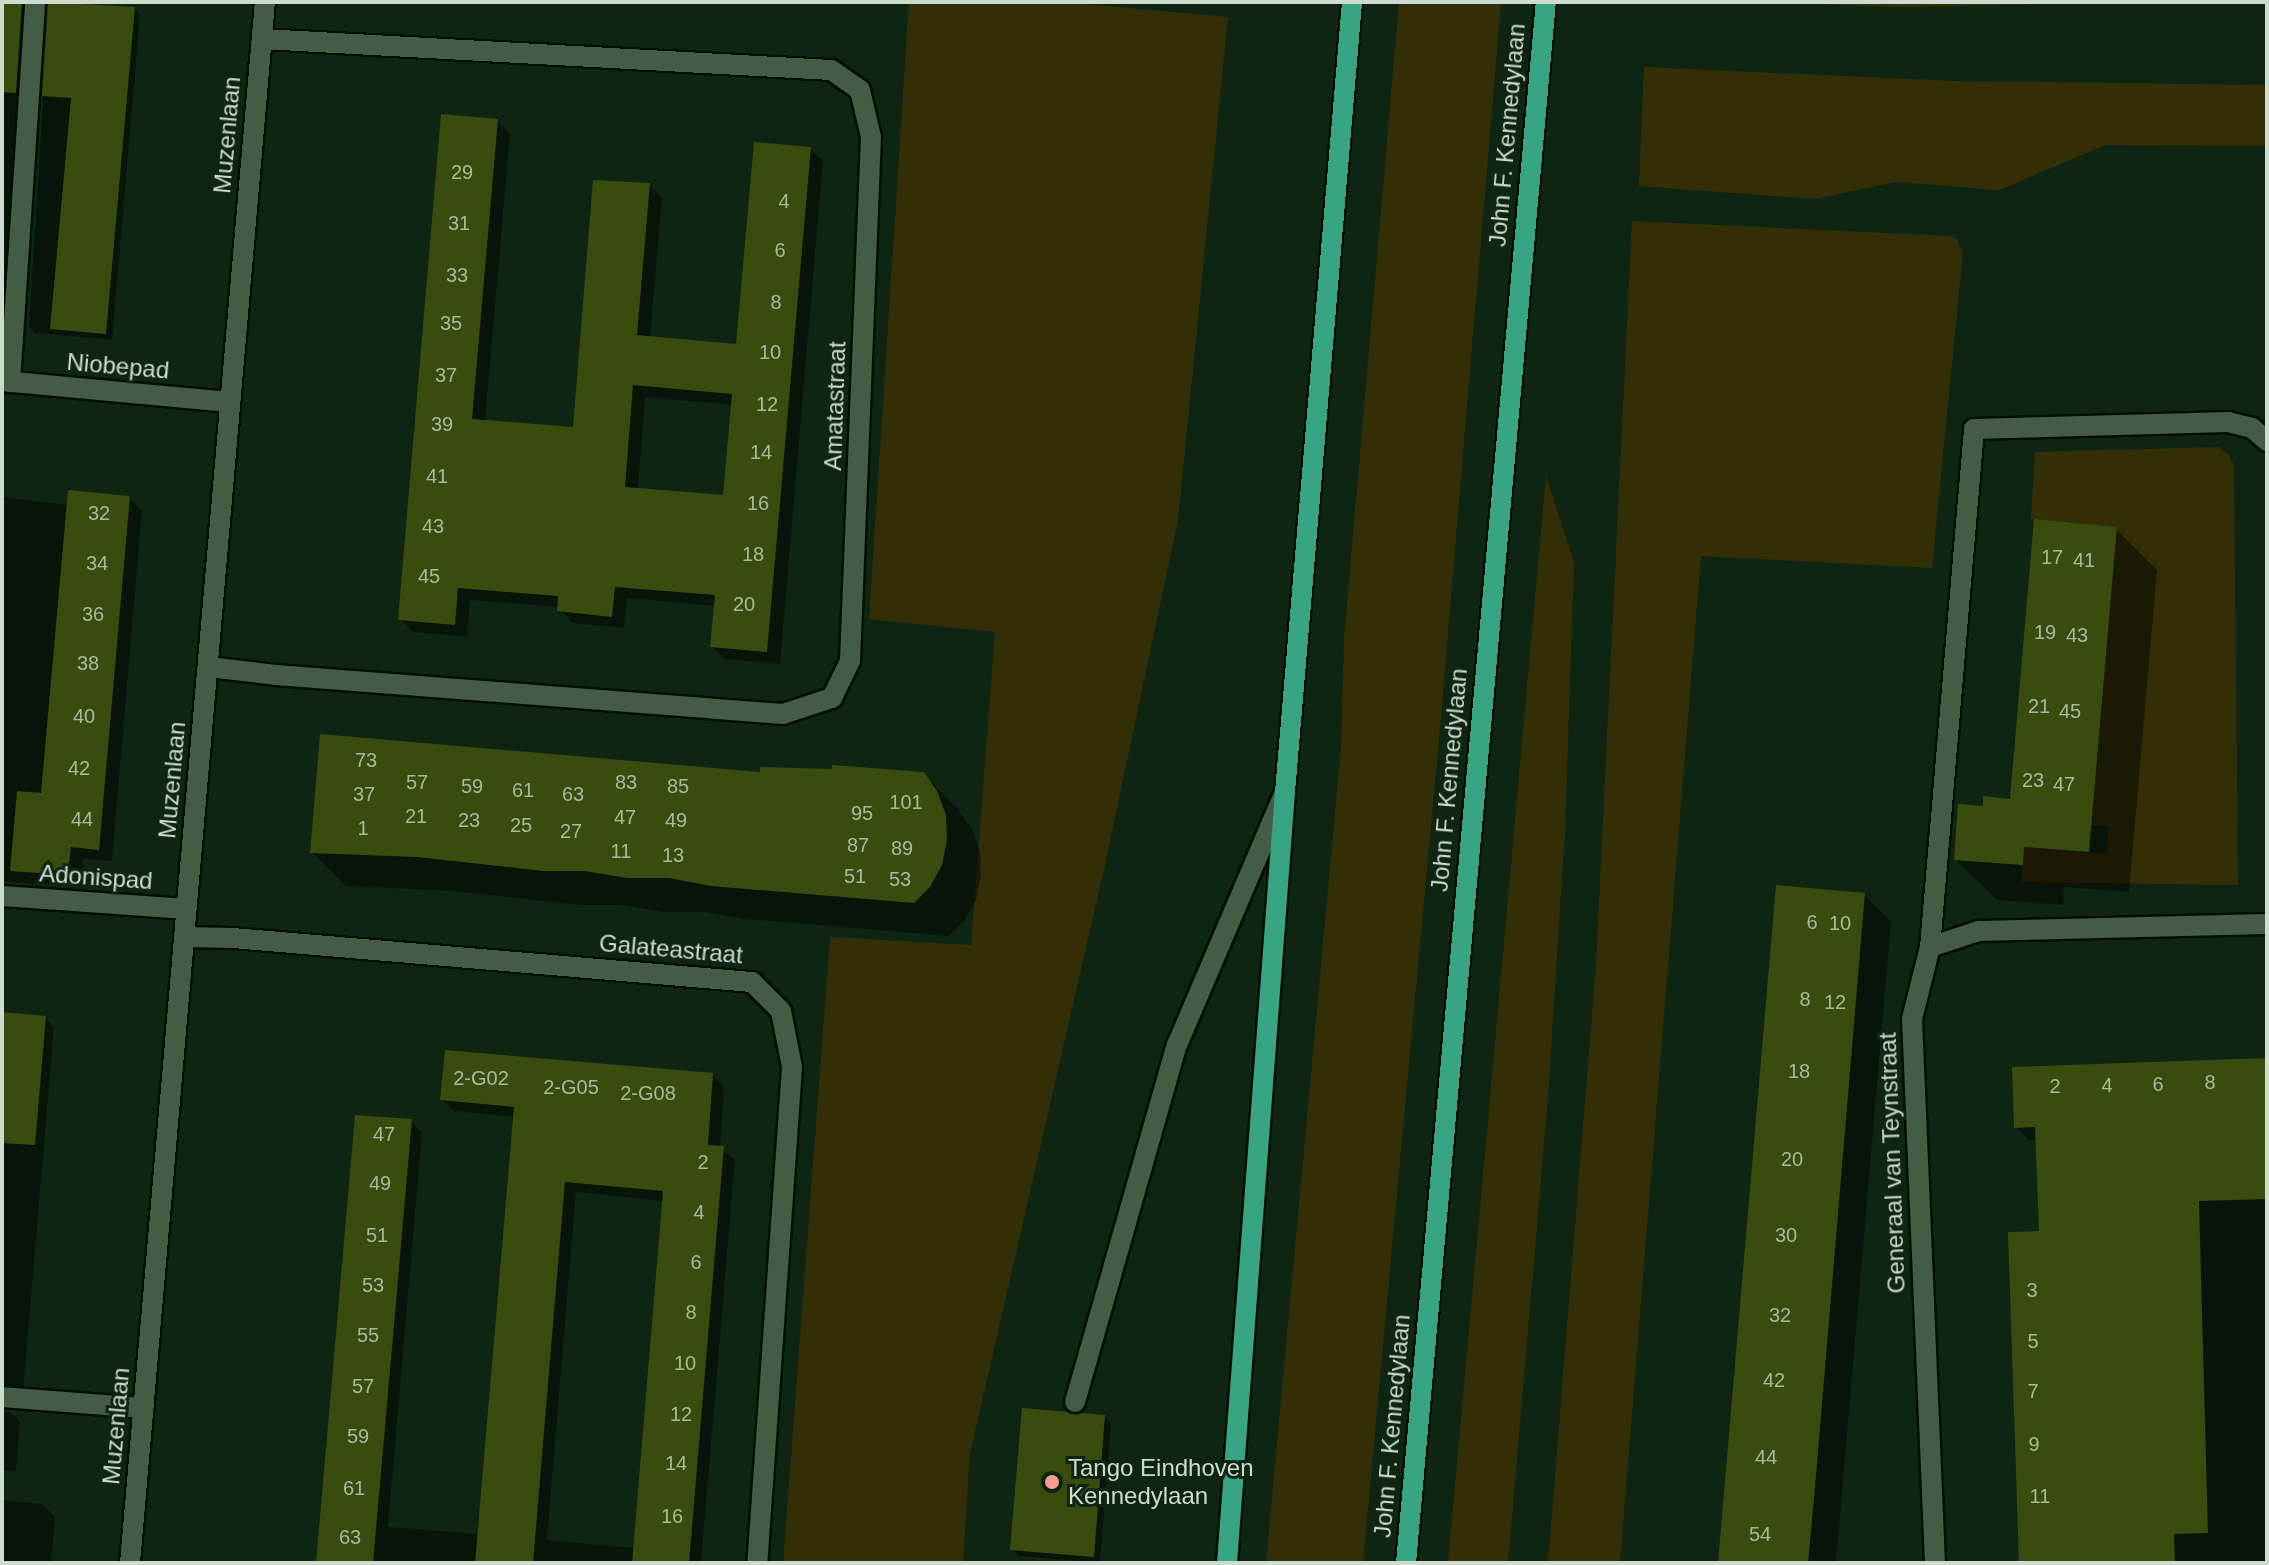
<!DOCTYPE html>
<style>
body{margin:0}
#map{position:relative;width:2269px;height:1565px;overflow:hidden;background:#0f2513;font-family:Arial,sans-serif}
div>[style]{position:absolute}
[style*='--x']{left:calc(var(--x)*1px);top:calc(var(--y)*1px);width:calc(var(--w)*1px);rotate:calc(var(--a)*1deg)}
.green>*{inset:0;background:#342e06}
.shadow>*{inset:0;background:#0007}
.building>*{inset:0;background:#3a4b0e}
.roads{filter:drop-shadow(2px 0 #000d01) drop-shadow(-2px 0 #000d01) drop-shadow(0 2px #000d01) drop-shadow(0 -2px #000d01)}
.service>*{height:20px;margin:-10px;padding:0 10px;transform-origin:10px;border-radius:10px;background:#445b46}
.minor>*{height:20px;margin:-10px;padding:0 10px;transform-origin:10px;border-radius:10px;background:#445b46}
.tertiary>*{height:20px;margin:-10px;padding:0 10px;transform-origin:10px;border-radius:10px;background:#445b46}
.primary>*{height:20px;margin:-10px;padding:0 10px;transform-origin:10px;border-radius:10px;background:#37a483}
.dots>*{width:22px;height:22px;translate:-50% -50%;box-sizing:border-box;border:4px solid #0f2513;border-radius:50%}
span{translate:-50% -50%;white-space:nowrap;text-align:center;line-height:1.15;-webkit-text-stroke:6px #0f2513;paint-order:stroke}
.number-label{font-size:20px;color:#a9b89f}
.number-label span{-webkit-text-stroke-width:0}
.street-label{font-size:24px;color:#cedccf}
.poi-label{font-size:24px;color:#cedccf}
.left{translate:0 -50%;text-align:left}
.frame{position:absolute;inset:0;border:4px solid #cedccf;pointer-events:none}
</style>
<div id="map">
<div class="green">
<div style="clip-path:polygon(909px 2px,1061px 2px,1228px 17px,1178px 520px,1105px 865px,970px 1454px,963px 1563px,783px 1563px,830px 937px,971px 945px,995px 632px,869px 619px)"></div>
<div style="clip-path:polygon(1399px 2px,1501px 2px,1441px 717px,1363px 1563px,1266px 1563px,1341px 748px,1344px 639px)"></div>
<div style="clip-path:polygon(1768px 2px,2144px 2px,1896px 7px)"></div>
<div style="clip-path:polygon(1644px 67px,1954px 81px,2267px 85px,2267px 146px,2106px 145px,1999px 190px,1896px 182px,1815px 199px,1639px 186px)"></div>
<div style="clip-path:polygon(1632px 221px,1950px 236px,1957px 239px,1963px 252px,1932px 568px,1701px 556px,1620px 1563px,1548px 1563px,1596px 964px)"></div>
<div style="clip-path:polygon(2218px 447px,2228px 454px,2234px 465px,2238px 885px,2022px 882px,2023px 847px,2106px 854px,2109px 827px,2091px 825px,2117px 527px,2031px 519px,2035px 452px)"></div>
<div style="clip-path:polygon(1546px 476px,1574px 562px,1565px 832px,1548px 1098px,1508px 1563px,1448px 1563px)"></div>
</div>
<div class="shadow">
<div style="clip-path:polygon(2px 2px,24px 2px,35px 12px,13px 337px,2px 336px)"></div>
<div style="clip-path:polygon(49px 2px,134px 8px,140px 15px,112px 340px,35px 333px,29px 327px)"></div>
<div style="clip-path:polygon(evenodd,497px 121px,510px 134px,485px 422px,575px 430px,649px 185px,662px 198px,650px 338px,738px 346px,810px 149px,823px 161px,780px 664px,725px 659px,712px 647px,716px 606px,627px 598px,624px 628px,572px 623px,559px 607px,470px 600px,467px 637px,413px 632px,400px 619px,497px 121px,645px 397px,733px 405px,725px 497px,638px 490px,645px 397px)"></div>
<div style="clip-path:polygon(2px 497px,68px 505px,129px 498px,142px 511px,112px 861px,83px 859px,81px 887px,2px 881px)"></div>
<div style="clip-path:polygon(2116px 529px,2157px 570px,2129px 892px,2064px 887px,2063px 905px,1997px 900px,1956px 860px,1985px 809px,2012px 801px)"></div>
<div style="clip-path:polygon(761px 774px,923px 774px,958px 809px,971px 828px,980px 851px,981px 876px,976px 900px,964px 921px,949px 936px,747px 919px,705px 912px,663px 912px,621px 905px,579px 905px,453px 891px,346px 886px,312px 852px)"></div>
<div style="clip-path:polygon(1864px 895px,1891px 921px,1836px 1563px,1720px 1563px)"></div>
<div style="clip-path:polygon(2px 1014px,45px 1017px,54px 1027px,23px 1393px,2px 1399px)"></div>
<div style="clip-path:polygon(2267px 1060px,2267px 1563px,2021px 1563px,2041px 1233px,2038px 1139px,2029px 1140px,2016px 1127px)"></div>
<div style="clip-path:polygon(evenodd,712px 1075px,724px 1087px,720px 1148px,735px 1160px,701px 1563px,318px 1563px,411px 1121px,422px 1133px,388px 1527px,479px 1534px,515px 1117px,454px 1111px,442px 1099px,712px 1075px,576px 1192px,664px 1201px,635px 1548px,547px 1540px,576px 1192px)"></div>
<div style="clip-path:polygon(2px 1411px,11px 1413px,20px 1422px,16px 1471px,2px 1470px)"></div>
<div style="clip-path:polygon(1105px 1417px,1111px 1424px,1100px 1563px,1019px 1556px,1012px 1549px)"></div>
<div style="clip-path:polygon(2px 1500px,42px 1504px,55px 1517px,51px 1563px,2px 1563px)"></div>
</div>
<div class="building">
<div style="clip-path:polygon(2px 2px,22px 2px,16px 93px,2px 92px)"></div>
<div style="clip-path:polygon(48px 2px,135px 7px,106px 334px,50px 329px,71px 98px,42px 96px)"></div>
<div style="clip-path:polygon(evenodd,441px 114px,498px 119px,472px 419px,573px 427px,593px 180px,650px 183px,637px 335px,736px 344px,754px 142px,811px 147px,767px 652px,710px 647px,715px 595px,615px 587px,612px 617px,557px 611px,558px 596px,458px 588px,455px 625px,398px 620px,441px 114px,633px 385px,732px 394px,723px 495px,625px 487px,633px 385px)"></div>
<div style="clip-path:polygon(68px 490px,130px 496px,99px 850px,71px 847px,68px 875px,10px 871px,17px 791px,41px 793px)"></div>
<div style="clip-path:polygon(2034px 519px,2117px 527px,2089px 852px,2024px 847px,2023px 865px,1954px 860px,1958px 804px,1983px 806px,1983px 796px,2010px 799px)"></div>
<div style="clip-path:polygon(320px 734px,760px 772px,760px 767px,832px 769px,832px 765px,924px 772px,937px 791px,946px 815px,947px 840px,942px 865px,930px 887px,914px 903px,711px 886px,669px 878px,627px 878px,585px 871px,543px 871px,417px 857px,310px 853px)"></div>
<div style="clip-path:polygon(1776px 885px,1865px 893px,1814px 1499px,1808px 1563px,1718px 1563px)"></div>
<div style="clip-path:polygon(2px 1012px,46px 1016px,35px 1145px,2px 1143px)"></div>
<div style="clip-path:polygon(445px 1050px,713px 1073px,708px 1145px,724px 1146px,689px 1563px,632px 1563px,663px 1191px,565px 1182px,533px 1563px,475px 1563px,514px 1107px,440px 1100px)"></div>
<div style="clip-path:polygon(2267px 1058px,2267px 1199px,2199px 1201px,2208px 1533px,2174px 1534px,2175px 1563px,2019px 1563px,2008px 1232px,2039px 1231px,2035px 1127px,2014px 1128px,2012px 1067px)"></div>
<div style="clip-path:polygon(355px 1115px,412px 1119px,395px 1314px,373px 1563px,316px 1563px)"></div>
<div style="clip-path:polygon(1022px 1408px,1105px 1415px,1094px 1557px,1010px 1550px)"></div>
</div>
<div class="roads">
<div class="service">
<div style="--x:10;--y:382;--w:381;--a:-86.2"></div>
<div style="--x:1075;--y:1402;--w:371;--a:-74.1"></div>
<div style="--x:1177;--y:1045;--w:271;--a:-66.9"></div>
</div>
<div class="minor">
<div style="--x:2;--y:381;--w:229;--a:5.3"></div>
<div style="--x:209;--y:667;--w:67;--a:6.8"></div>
<div style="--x:276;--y:675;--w:508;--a:4.4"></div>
<div style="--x:783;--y:714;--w:52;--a:-18.1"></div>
<div style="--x:832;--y:698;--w:41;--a:-64.1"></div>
<div style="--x:850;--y:661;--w:524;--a:-87.71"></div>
<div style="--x:871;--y:137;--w:48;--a:-103.2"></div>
<div style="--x:860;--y:90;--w:35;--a:-145"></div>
<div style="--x:831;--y:70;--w:570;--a:-176.88"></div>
<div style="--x:2;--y:896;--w:185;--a:4"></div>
<div style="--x:184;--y:937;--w:49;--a:1.2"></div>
<div style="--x:233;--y:938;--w:521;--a:4.85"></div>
<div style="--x:752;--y:982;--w:41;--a:45"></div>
<div style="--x:781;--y:1011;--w:57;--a:78.9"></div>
<div style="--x:792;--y:1067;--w:497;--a:94"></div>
<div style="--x:1930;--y:947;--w:52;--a:-18.1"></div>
<div style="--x:1979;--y:931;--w:288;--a:-1.4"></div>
<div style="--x:2;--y:1397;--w:142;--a:4.4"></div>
<div style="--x:1935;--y:1563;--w:544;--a:-92.42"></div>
<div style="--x:1912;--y:1019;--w:74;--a:-76"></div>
<div style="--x:1930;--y:947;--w:520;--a:-85.14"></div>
<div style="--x:1974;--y:429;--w:254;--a:-1.6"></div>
<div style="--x:2228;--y:422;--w:25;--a:14"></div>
<div style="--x:2252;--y:428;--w:20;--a:41"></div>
</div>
<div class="tertiary">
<div style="--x:130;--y:1563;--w:1567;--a:-85.06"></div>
</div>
<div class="primary">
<div style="--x:1227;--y:1563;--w:773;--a:-85.7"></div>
<div style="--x:1285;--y:792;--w:793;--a:-85.15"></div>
<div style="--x:1406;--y:1563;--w:1567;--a:-84.88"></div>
</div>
</div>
<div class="dots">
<div style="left:1052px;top:1482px;background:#f59d8e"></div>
</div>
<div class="number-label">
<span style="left:462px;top:172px">29</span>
<span style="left:784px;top:201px">4</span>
<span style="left:459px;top:223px">31</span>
<span style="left:780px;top:250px">6</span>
<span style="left:457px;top:275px">33</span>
<span style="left:776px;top:302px">8</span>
<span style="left:451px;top:323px">35</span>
<span style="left:770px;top:352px">10</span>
<span style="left:446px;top:375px">37</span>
<span style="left:767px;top:404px">12</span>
<span style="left:442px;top:424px">39</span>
<span style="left:761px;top:452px">14</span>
<span style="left:437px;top:476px">41</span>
<span style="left:758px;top:503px">16</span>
<span style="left:99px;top:513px">32</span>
<span style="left:433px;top:526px">43</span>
<span style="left:753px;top:554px">18</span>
<span style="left:2052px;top:557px">17</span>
<span style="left:2084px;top:560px">41</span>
<span style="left:97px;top:563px">34</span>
<span style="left:429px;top:576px">45</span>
<span style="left:744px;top:604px">20</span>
<span style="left:93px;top:614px">36</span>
<span style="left:2045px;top:632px">19</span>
<span style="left:2077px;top:635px">43</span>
<span style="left:88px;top:663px">38</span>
<span style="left:2039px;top:706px">21</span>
<span style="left:2070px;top:711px">45</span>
<span style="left:84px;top:716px">40</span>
<span style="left:366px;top:760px">73</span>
<span style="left:79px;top:768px">42</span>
<span style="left:2033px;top:780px">23</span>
<span style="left:417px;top:782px">57</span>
<span style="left:626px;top:782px">83</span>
<span style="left:2064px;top:784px">47</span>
<span style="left:472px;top:786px">59</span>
<span style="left:678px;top:786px">85</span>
<span style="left:523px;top:790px">61</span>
<span style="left:364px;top:794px">37</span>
<span style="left:573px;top:794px">63</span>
<span style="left:906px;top:802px">101</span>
<span style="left:862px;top:813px">95</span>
<span style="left:416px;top:816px">21</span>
<span style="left:625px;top:817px">47</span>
<span style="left:82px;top:819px">44</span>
<span style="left:469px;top:820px">23</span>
<span style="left:676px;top:820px">49</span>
<span style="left:521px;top:825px">25</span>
<span style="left:363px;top:828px">1</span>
<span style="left:571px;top:831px">27</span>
<span style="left:858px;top:845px">87</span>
<span style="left:902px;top:848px">89</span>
<span style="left:621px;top:851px">11</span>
<span style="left:673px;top:855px">13</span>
<span style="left:855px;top:876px">51</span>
<span style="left:900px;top:879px">53</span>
<span style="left:1812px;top:922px">6</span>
<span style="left:1840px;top:923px">10</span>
<span style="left:1805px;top:999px">8</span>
<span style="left:1835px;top:1002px">12</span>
<span style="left:1799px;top:1071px">18</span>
<span style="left:481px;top:1078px">2-G02</span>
<span style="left:2210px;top:1082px">8</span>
<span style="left:2158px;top:1084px">6</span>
<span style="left:2107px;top:1085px">4</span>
<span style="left:2055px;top:1086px">2</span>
<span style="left:571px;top:1087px">2-G05</span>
<span style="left:648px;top:1093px">2-G08</span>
<span style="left:384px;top:1134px">47</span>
<span style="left:1792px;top:1159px">20</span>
<span style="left:703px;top:1162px">2</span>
<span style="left:380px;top:1183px">49</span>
<span style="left:699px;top:1212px">4</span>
<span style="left:377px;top:1235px">51</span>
<span style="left:1786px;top:1235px">30</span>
<span style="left:696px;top:1262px">6</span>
<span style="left:373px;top:1285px">53</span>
<span style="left:2032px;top:1290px">3</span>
<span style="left:691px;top:1312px">8</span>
<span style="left:1780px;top:1315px">32</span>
<span style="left:368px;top:1335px">55</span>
<span style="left:2033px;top:1341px">5</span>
<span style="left:685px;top:1363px">10</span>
<span style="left:1774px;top:1380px">42</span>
<span style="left:363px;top:1386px">57</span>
<span style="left:2033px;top:1391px">7</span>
<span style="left:681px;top:1414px">12</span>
<span style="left:358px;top:1436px">59</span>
<span style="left:2034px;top:1444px">9</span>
<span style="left:1766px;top:1457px">44</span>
<span style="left:676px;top:1463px">14</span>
<span style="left:354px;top:1488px">61</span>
<span style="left:2040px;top:1496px">11</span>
<span style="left:672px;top:1516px">16</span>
<span style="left:1760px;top:1534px">54</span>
<span style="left:350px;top:1537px">63</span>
</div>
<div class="street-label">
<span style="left:227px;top:135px;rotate:-85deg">Muzenlaan</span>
<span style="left:1507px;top:135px;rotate:-85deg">John F. Kennedylaan</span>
<span style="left:118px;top:366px;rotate:5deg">Niobepad</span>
<span style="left:835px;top:406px;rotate:-88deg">Amatastraat</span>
<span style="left:172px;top:780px;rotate:-85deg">Muzenlaan</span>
<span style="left:1449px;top:780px;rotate:-85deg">John F. Kennedylaan</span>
<span style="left:96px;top:877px;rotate:4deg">Adonispad</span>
<span style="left:671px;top:949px;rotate:5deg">Galateastraat</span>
<span style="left:1892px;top:1163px;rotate:-92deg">Generaal van Teynstraat</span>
<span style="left:116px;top:1426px;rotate:-85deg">Muzenlaan</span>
<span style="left:1392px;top:1426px;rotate:-85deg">John F. Kennedylaan</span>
</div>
<div class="poi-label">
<span class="left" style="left:1068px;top:1482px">Tango Eindhoven<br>Kennedylaan</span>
</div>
<div class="frame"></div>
</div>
